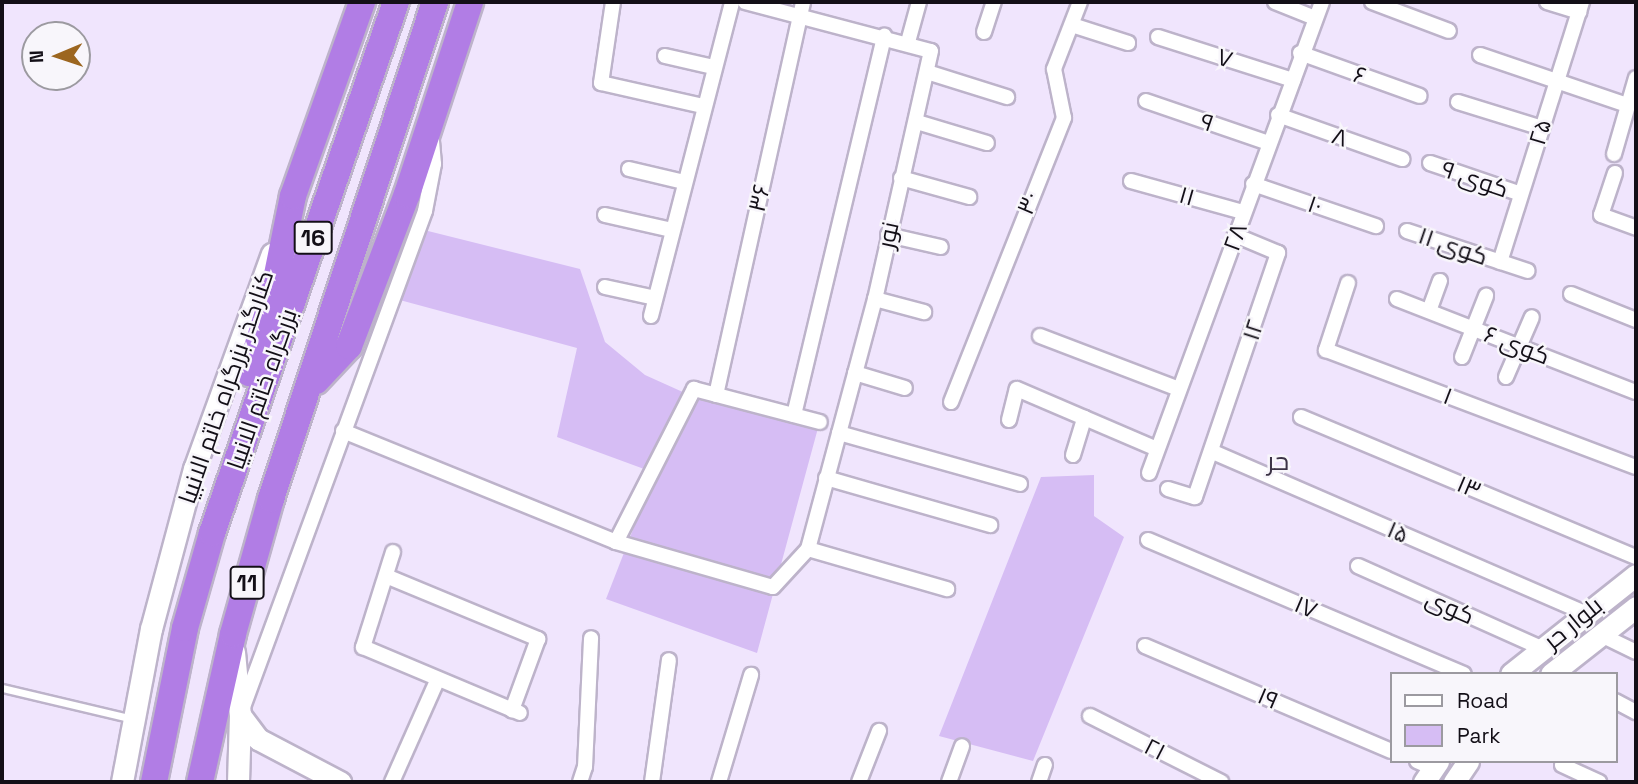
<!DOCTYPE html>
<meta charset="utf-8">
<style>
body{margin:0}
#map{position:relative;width:1638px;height:784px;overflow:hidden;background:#f0e5fd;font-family:"Space Grotesk",Cairo,sans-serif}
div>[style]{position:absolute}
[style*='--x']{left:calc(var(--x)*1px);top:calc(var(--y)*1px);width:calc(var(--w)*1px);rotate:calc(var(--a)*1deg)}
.green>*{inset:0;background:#d6bdf4}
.roads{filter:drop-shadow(2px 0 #bdb3ca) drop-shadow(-2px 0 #bdb3ca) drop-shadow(0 2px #bdb3ca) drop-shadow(0 -2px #bdb3ca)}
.lane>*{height:7px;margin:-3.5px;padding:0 3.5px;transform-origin:3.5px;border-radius:3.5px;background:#fff}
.street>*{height:14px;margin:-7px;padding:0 7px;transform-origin:7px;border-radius:7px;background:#fff}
.secondary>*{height:21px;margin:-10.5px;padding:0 10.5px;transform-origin:10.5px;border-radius:10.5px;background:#fff}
.highway>*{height:26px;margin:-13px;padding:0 13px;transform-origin:13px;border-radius:13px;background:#b17de5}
span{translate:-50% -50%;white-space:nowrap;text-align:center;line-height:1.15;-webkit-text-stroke:5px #f8f6fb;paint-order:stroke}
.shield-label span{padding:2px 5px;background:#f8f6fb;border:2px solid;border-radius:5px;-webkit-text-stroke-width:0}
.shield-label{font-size:23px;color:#130f17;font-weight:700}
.street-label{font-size:24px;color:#130f17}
.neighbourhood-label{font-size:26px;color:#3c3346}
.frame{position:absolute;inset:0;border:4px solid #130f17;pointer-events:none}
.legend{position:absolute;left:1390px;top:672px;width:228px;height:91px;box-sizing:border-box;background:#f8f6fb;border:2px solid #9c9aa0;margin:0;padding:9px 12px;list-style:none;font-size:21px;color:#130f17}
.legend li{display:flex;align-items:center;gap:14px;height:35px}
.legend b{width:35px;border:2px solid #9c9aa0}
.north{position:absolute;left:21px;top:21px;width:70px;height:70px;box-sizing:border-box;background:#f8f6fb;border:2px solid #9c9aa0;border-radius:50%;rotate:268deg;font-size:19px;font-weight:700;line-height:28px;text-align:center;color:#130f17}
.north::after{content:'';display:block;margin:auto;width:24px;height:32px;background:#9c6620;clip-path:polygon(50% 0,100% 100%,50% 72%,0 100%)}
</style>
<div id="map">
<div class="green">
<div style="clip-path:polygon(420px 229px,580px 269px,605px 342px,645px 375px,685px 393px,818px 428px,757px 653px,606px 599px,655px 473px,557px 437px,577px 348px,396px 299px)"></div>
<div style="clip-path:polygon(1094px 475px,1094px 516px,1124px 537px,1033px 761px,939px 736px,1041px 477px)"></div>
</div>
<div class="roads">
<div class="lane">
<div style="--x:2;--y:688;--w:135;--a:13.3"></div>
</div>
<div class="street">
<div style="--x:613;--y:2;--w:82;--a:98.4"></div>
<div style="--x:601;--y:83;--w:105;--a:12.7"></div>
<div style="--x:745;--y:2;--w:192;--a:14.8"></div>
<div style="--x:931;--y:51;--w:254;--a:102.7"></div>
<div style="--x:875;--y:299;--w:259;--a:105"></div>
<div style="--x:1275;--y:2;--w:43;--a:21.8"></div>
<div style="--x:1372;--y:2;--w:82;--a:20.6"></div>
<div style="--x:1547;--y:2;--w:34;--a:17"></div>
<div style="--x:1072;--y:25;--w:59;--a:17.8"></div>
<div style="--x:984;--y:32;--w:32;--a:-72"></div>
<div style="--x:1158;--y:37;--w:142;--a:17.7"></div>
<div style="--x:908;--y:42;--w:41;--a:-74.6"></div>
<div style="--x:1300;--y:53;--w:127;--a:19.7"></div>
<div style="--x:1480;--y:55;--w:155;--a:18.8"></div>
<div style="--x:665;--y:56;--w:49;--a:12.9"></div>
<div style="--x:927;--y:72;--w:84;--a:17.4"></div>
<div style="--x:1146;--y:101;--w:130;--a:18.9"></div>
<div style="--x:1458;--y:102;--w:88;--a:17.2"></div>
<div style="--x:1278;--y:115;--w:132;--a:19.5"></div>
<div style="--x:917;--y:122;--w:73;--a:16.7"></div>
<div style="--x:1614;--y:154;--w:79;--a:-73.9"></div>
<div style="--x:1430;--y:163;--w:96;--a:18.8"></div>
<div style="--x:629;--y:169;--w:57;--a:13.3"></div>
<div style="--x:1615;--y:173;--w:44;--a:108.4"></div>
<div style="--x:1601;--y:215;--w:37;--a:20"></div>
<div style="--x:901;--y:178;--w:71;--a:15.6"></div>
<div style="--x:1131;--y:181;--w:116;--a:15.5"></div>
<div style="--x:1253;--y:184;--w:130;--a:18.9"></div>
<div style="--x:605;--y:215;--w:69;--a:12.6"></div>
<div style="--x:1407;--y:231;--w:127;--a:18.3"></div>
<div style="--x:888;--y:235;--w:54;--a:12.8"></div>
<div style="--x:1500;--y:262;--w:273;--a:-72.5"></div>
<div style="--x:1348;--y:283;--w:71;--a:108.2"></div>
<div style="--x:1326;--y:350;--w:331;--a:20.7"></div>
<div style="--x:605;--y:287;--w:51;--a:12.4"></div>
<div style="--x:1571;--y:294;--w:70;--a:21.8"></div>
<div style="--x:875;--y:299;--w:51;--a:14.9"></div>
<div style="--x:1397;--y:299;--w:256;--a:21.3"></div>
<div style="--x:1429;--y:311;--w:32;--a:-70"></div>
<div style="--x:651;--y:316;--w:324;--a:-75.5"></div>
<div style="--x:1040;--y:336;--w:149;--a:20.9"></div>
<div style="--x:1462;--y:357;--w:66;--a:-68.5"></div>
<div style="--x:855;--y:373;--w:52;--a:16.7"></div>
<div style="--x:1506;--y:377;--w:65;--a:-66.6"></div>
<div style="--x:716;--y:395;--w:403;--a:-77.5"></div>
<div style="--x:951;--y:402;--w:306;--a:-68.3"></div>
<div style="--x:1064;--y:118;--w:50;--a:-101.5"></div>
<div style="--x:1054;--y:69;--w:72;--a:-68.8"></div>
<div style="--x:794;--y:415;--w:390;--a:-76.6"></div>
<div style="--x:1301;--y:417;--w:363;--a:22.7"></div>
<div style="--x:1009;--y:420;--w:32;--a:-76"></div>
<div style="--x:1017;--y:389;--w:152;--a:23.2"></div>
<div style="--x:343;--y:431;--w:295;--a:22.1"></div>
<div style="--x:616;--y:542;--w:172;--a:-63"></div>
<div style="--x:694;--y:389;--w:130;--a:14.7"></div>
<div style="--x:839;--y:433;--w:188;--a:15.7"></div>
<div style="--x:1213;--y:452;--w:403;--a:23.4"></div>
<div style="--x:1073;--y:455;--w:39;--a:-73"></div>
<div style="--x:1149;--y:473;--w:502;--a:-69.83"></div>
<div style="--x:826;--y:478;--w:171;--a:16"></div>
<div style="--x:1168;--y:489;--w:28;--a:17"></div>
<div style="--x:1195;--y:497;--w:258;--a:-71.2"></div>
<div style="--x:1278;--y:253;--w:47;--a:-157.3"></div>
<div style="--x:1148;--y:540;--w:343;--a:23"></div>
<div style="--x:616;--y:542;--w:163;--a:16"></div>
<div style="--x:773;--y:587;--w:52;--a:-47.4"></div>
<div style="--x:808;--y:549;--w:145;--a:16.1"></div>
<div style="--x:393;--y:552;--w:100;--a:107.5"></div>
<div style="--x:363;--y:647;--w:170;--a:22.8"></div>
<div style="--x:1358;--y:566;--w:201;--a:24.1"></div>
<div style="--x:386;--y:576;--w:165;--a:22.5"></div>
<div style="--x:538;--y:639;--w:76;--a:110.1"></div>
<div style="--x:1599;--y:634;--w:41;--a:25.9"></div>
<div style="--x:1145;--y:646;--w:267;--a:23.1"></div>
<div style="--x:1615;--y:701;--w:24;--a:28"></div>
<div style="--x:243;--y:707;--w:528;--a:-69.85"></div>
<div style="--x:425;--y:211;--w:48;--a:-79.2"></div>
<div style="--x:434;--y:164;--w:23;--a:-95"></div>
<div style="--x:1090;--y:716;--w:147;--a:26.7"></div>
<div style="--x:1417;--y:761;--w:17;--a:24"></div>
<div style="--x:1562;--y:765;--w:41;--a:24.7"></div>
<div style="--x:392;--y:782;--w:111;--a:-66"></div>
<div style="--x:580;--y:782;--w:16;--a:-72"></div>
<div style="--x:585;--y:767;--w:129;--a:-87.3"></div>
<div style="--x:652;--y:782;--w:123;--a:-82.1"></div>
<div style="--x:719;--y:782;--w:112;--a:-73.3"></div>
<div style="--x:859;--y:782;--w:55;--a:-68.6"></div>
<div style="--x:949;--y:782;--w:38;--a:-70"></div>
<div style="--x:1039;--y:782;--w:18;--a:-71"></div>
</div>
<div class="secondary">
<div style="--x:234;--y:652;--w:63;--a:84.6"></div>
<div style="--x:240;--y:715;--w:67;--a:91.7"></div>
<div style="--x:1511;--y:674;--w:159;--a:-38.4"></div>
<div style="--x:1551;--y:674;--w:108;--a:-38.2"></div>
<div style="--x:240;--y:715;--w:30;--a:53"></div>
<div style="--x:258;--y:739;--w:93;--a:27.7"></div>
<div style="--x:122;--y:782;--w:156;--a:-79.3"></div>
<div style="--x:151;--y:629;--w:166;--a:-75"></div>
<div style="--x:194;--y:469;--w:229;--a:-70.1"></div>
<div style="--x:1424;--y:782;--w:25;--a:-56"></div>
<div style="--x:1454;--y:782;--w:25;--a:-56"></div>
</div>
<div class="highway">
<div style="--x:249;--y:373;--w:77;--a:-72.7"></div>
<div style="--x:272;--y:299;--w:105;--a:-78.5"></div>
<div style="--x:293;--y:196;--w:206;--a:-70.4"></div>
<div style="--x:316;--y:381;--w:48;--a:-46.7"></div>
<div style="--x:349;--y:346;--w:163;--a:-69.1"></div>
<div style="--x:407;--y:194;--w:202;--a:-71.8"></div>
<div style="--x:154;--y:782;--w:157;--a:-78.6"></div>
<div style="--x:185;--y:628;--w:99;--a:-74.1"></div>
<div style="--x:212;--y:533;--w:562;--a:-70.89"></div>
<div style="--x:200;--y:782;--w:152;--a:-77.4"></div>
<div style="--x:233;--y:634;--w:140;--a:-74.3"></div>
<div style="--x:271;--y:499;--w:523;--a:-71.74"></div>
</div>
</div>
<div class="shield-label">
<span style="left:313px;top:238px">16</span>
<span style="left:247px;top:583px">11</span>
</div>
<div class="street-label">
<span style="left:1225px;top:58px;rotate:18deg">۷</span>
<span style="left:1360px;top:75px;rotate:20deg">۶</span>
<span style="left:1207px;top:122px;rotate:19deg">۹</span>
<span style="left:1540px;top:132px;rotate:-73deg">۲۵</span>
<span style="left:1340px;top:137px;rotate:19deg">۸</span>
<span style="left:1475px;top:179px;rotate:19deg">کوی ۹</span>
<span style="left:1187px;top:196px;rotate:16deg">۱۱</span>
<span style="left:759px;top:198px;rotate:-77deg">۳۶</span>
<span style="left:1028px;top:203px;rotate:-67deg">۳۰</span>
<span style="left:1315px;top:205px;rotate:19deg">۱۰</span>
<span style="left:888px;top:235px;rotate:-78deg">نور</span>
<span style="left:1235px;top:237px;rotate:-70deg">۲۸</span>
<span style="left:1453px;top:246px;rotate:19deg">کوی ۱۱</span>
<span style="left:1253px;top:330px;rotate:-72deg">۱۲</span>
<span style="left:1517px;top:345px;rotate:21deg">کوی ۶</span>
<span style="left:226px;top:387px;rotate:-71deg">کنارگذر بزرگراه خاتم الانبیا</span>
<span style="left:262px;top:389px;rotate:-71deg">بزرگراه خاتم الانبیا</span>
<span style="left:1448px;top:396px;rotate:21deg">۱</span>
<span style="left:1469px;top:487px;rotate:23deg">۱۳</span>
<span style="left:1398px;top:532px;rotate:23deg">۱۵</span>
<span style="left:1306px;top:607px;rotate:23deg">۱۷</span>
<span style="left:1450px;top:607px;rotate:24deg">کوی</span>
<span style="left:1573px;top:623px;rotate:-39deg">بلوار حر</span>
<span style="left:1268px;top:698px;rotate:23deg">۱۹</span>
<span style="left:1155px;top:749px;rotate:27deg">۲۱</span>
</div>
<div class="neighbourhood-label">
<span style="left:1278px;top:462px">حر</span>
</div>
<div class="frame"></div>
<ul class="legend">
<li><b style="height:9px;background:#fff"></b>Road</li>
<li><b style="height:19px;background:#d6bdf4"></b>Park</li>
</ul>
<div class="north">N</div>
</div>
